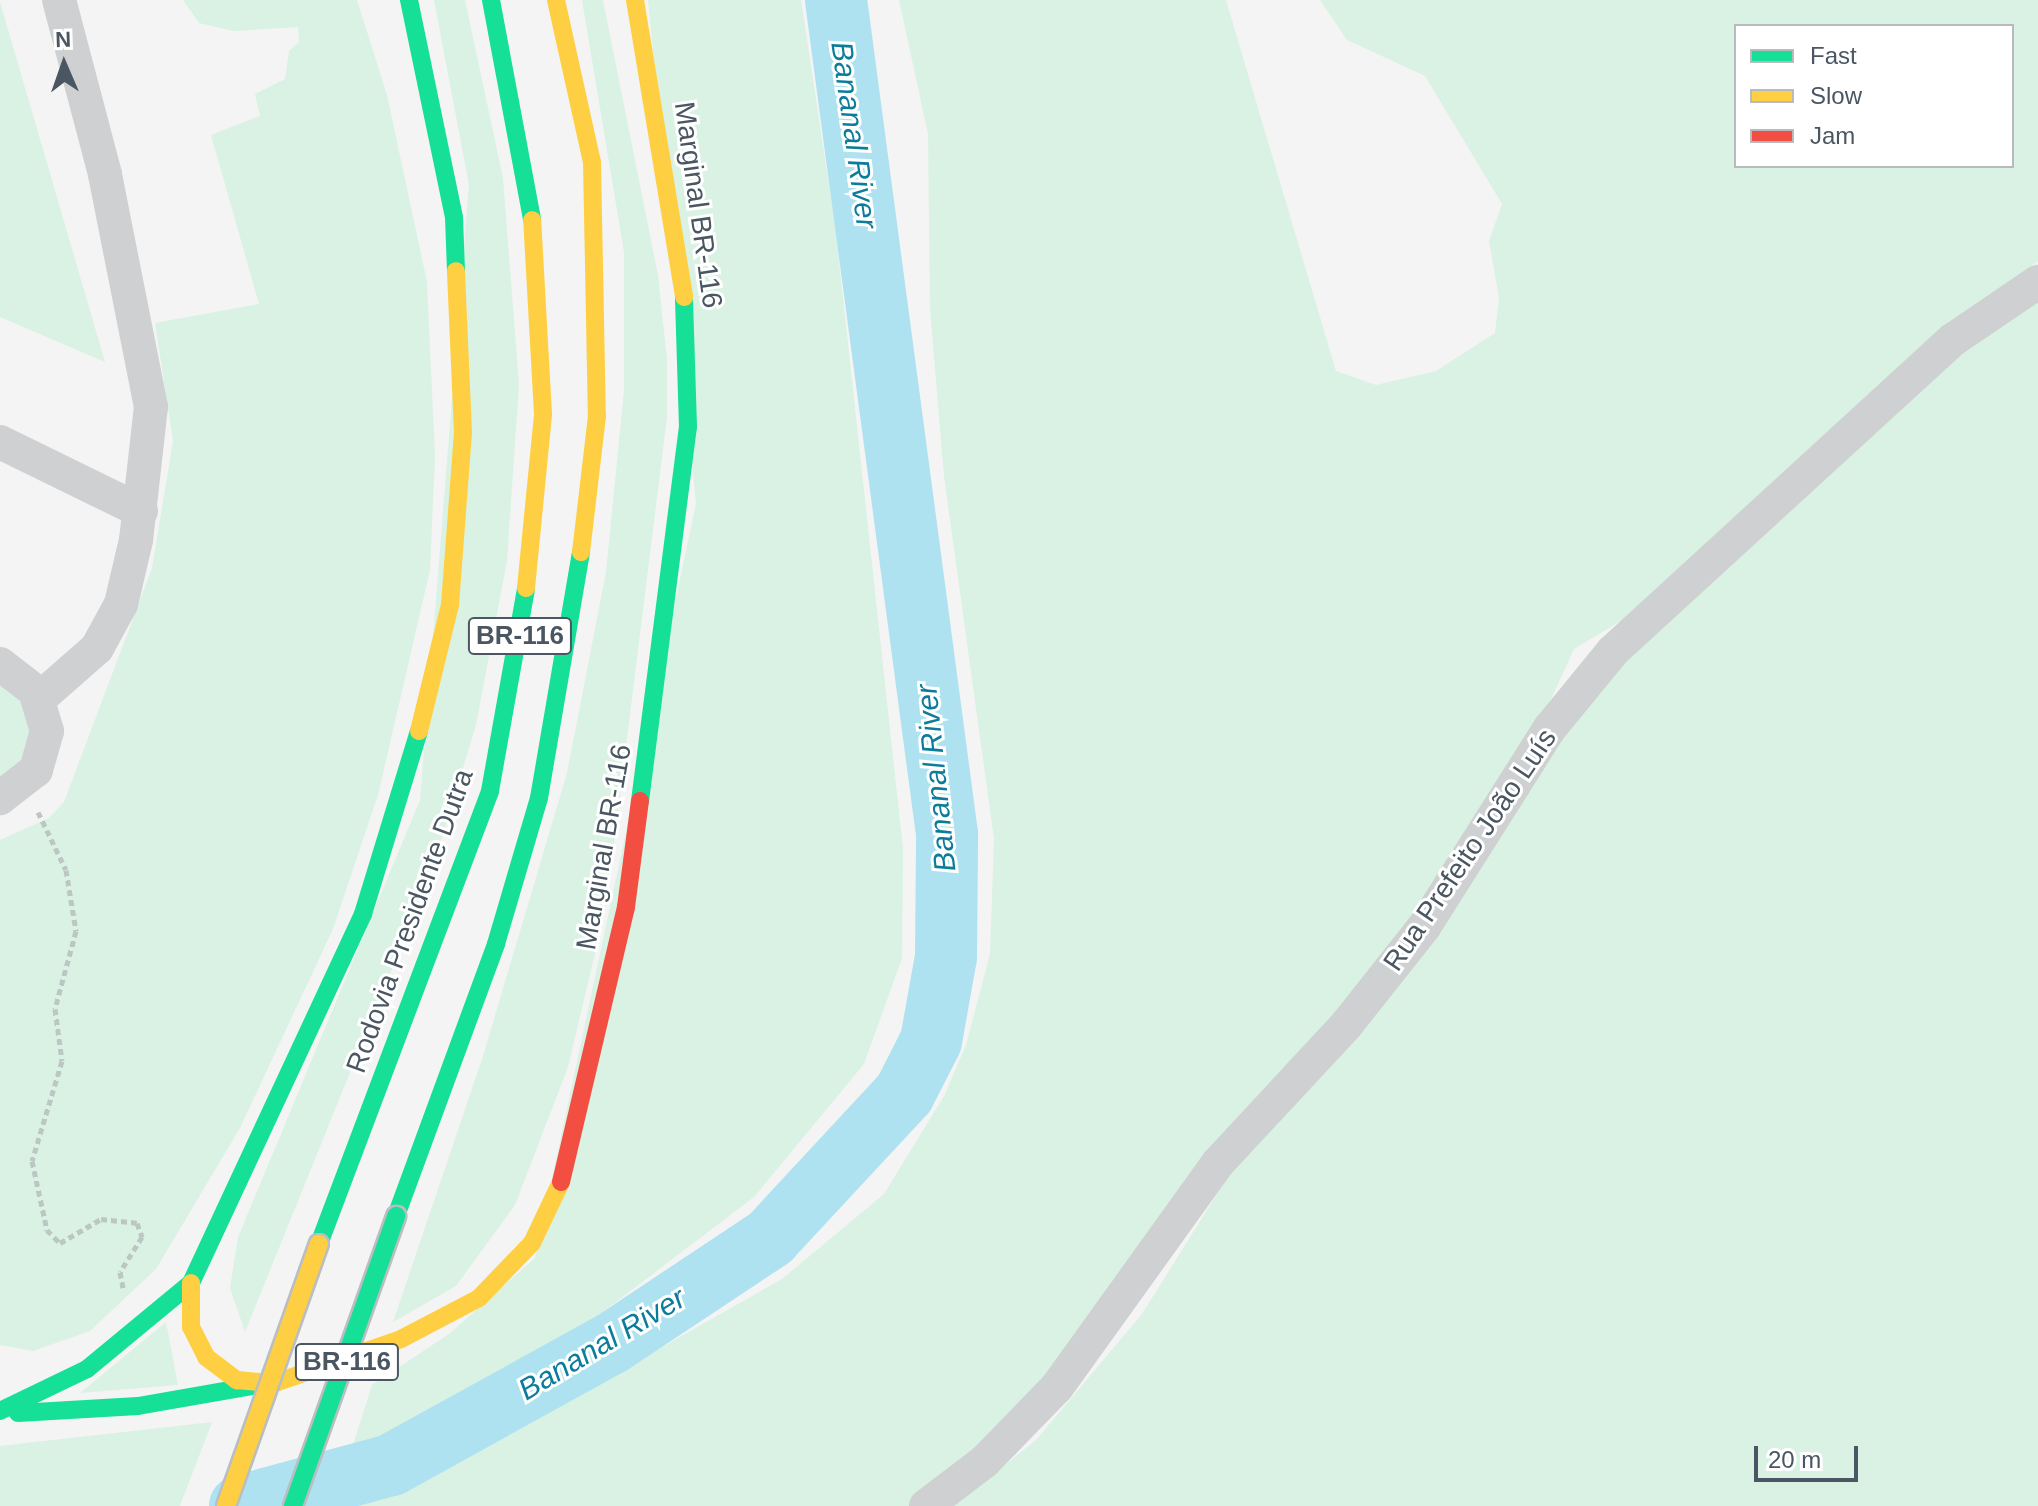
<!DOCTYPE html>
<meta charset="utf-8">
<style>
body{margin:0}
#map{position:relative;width:2038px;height:1506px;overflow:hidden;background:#f4f4f4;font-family:Helvetica,sans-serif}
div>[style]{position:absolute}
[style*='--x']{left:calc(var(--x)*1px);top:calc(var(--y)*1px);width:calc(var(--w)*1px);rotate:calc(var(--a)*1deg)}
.green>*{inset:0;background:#d9f2e3}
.river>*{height:62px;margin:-31px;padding:0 31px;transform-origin:31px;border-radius:31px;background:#aee2f0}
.path>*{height:5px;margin-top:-2.5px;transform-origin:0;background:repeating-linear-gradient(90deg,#bcc7c4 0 6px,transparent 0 10px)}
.street>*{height:34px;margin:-17px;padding:0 17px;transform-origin:17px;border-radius:17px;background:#ced0d2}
.fast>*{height:18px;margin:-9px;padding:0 9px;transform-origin:9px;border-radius:9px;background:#16e098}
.slow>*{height:18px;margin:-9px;padding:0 9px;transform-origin:9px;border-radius:9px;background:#ffcf43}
.jam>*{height:18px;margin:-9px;padding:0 9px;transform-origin:9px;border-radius:9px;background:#f24e42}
.bridges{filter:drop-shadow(2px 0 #b9bec3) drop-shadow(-2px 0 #b9bec3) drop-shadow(0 2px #b9bec3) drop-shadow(0 -2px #b9bec3)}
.fast-bridge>*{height:18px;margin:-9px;padding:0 9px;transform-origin:9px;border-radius:9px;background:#16e098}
.slow-bridge>*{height:18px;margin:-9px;padding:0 9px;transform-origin:9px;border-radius:9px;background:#ffcf43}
span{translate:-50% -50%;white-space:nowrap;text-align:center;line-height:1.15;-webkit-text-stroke:6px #fff;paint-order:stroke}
.shield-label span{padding:2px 6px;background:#fff;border:2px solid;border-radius:6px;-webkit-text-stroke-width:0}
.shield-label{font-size:26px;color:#4a5661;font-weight:700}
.street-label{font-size:28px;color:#4a5661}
.water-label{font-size:30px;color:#0c7c9b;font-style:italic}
.legend{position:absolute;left:1734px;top:24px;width:280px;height:144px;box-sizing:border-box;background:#fff;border:2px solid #b7bbc0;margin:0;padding:10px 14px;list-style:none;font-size:24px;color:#4a5661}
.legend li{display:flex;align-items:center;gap:16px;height:40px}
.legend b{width:40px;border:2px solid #b7bbc0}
.north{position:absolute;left:24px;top:24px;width:80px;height:80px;-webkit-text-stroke:6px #fff;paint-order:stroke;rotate:358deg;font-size:22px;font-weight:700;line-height:32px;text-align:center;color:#4a5661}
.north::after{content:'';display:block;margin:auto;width:28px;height:36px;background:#4a5661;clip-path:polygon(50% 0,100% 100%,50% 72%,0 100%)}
.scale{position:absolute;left:1754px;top:1446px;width:104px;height:36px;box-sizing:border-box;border:4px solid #4a5661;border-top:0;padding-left:10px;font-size:24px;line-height:28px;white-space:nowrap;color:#4a5661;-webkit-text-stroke:6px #fff;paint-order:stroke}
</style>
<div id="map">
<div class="green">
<div style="clip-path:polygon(183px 0,357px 0,387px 95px,427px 282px,435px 456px,430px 570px,378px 795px,333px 929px,240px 1128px,156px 1269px,90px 1331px,33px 1351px,0 1345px,0 840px,49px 818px,64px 802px,152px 568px,173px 441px,155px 323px,259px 304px,211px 135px,260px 116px,255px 94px,285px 79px,289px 51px,299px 42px,298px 27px,234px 31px,199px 23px)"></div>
<div style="clip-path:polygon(434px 0,465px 0,503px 178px,519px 385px,507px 561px,476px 725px,432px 870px,245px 1332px,230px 1288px,238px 1237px,420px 800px,469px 185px)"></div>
<div style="clip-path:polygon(582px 0,603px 0,658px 275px,667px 360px,667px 417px,606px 907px,568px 1067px,515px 1205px,456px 1286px,393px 1322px,483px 1056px,567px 773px,606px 572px,624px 391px,624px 252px)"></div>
<div style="clip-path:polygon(648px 0,801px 0,835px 224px,903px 849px,902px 958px,864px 1064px,754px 1197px,541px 1359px,347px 1464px,372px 1385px,449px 1334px,535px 1258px,696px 504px)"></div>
<div style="clip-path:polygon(evenodd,899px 0,1226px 0,1336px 371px,1376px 385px,1436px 371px,1495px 333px,1499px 298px,1489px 241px,1502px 204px,1425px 76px,1347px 40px,1320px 0,2038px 0,2038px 261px,1940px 334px,1629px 616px,1574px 649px,1542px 719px,1428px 906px,1014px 1419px,911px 1506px,331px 1506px,521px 1427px,782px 1279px,884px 1194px,944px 1096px,966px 1045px,990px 954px,994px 839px,944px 476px,930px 309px,928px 134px,899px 0,1736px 26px,2012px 26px,2012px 166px,1736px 166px,1736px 26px)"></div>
<div style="clip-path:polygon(0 2px,105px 362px,0 317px)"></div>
<div style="clip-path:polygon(2038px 294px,2038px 1506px,954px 1506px,1036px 1440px,1142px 1314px,1227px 1178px,1591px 691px,1890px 410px)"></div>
<div style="clip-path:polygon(0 673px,20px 686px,37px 747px,0 788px)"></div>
<div style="clip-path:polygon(166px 1322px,178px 1385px,80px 1393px)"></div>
<div style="clip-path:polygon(212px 1422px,180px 1506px,0 1506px,0 1446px)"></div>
</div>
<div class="river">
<div style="--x:240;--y:1506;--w:156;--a:-15.2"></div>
<div style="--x:391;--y:1465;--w:252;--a:-28.9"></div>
<div style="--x:612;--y:1343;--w:190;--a:-33.6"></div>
<div style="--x:770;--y:1238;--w:197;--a:-47.1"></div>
<div style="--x:904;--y:1094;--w:59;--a:-63"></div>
<div style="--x:931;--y:1041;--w:85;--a:-79.9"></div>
<div style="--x:946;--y:957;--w:123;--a:-89.5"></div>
<div style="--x:947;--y:834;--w:841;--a:-97.58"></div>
</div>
<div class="path">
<div style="--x:38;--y:812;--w:64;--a:64.2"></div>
<div style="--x:66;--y:870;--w:62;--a:80.7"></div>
<div style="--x:76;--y:931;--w:81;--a:105.1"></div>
<div style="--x:55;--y:1009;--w:52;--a:82.3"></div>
<div style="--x:62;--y:1061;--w:104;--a:106.7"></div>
<div style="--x:32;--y:1161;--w:71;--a:77.7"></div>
<div style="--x:47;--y:1230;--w:18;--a:45"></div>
<div style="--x:60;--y:1243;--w:48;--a:-30.3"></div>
<div style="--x:101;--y:1219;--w:36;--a:6"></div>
<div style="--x:137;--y:1223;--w:15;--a:70"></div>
<div style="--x:142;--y:1237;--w:41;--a:122.2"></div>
<div style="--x:120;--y:1272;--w:16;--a:79"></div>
</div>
<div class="street">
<div style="--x:0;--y:442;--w:157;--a:26.1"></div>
<div style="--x:0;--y:664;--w:44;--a:37.6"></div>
<div style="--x:35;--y:691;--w:42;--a:73.3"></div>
<div style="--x:47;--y:731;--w:41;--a:105.8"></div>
<div style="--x:36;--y:770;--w:46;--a:142.1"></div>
<div style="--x:39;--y:699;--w:77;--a:-41.3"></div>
<div style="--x:97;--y:648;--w:50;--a:-61.4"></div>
<div style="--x:121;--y:604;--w:66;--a:-76.8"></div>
<div style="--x:136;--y:540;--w:134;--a:-83.6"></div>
<div style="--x:151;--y:407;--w:237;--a:-101.2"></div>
<div style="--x:105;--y:174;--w:180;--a:-104.8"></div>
<div style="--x:926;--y:1506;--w:74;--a:-37.3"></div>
<div style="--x:985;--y:1461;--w:103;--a:-45.8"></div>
<div style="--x:1057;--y:1387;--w:276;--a:-54.3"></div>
<div style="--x:1218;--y:1163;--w:190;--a:-47.1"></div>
<div style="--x:1347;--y:1024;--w:124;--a:-51.6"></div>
<div style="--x:1424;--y:927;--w:236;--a:-57.7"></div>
<div style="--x:1550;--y:728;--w:99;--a:-50.7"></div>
<div style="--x:1613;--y:651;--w:462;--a:-42.5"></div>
<div style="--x:1954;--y:339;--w:102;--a:-34.2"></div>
</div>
<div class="fast">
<div style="--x:409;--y:0;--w:222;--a:78.3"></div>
<div style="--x:454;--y:217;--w:54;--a:87.9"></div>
<div style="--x:491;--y:0;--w:224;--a:79.4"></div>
<div style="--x:640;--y:801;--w:377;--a:-82.7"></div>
<div style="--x:688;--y:427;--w:130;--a:-91.8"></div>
<div style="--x:396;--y:1216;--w:290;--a:-69.8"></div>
<div style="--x:496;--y:944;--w:152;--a:-73.6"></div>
<div style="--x:539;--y:798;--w:250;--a:-80.3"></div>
<div style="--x:319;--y:1244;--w:484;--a:-69.3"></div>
<div style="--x:490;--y:791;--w:206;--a:-79.9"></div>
<div style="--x:0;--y:1411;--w:97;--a:-25.8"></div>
<div style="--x:87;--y:1369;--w:135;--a:-39.6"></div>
<div style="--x:191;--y:1283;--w:407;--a:-65"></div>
<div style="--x:363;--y:914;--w:191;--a:-73"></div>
<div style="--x:18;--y:1413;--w:120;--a:-3.3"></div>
<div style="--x:138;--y:1406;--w:122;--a:-9.9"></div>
</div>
<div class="slow">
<div style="--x:556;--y:0;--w:166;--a:77.5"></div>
<div style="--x:592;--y:162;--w:254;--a:88.9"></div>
<div style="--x:597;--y:416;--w:137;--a:96.7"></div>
<div style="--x:635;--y:0;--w:301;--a:80.6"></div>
<div style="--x:526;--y:588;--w:175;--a:-84.4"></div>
<div style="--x:543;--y:414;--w:194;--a:-93.2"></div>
<div style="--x:419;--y:731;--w:130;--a:-76.2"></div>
<div style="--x:450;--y:605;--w:172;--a:-85.7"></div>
<div style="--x:463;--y:433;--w:162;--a:-92.5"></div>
<div style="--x:191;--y:1283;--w:44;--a:90"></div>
<div style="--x:191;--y:1327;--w:34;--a:63"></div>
<div style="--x:206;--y:1357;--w:39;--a:37"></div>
<div style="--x:237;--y:1380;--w:38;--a:5"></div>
<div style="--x:275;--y:1383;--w:133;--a:-19.2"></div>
<div style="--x:401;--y:1339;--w:88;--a:-27.7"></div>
<div style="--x:479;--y:1298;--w:76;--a:-46.1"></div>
<div style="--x:532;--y:1243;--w:68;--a:-64.6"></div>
</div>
<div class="jam">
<div style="--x:561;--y:1182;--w:283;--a:-76.7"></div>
<div style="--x:626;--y:907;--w:107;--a:-82.5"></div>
</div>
<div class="bridges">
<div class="fast-bridge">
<div style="--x:293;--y:1506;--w:308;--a:-70.4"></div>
</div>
<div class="slow-bridge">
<div style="--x:226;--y:1506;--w:278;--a:-70.5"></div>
</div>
</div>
<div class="shield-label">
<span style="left:520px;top:636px">BR-116</span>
<span style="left:347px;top:1362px">BR-116</span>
</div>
<div class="street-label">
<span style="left:698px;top:205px;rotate:82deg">Marginal BR-116</span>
<span style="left:604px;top:847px;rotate:-80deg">Marginal BR-116</span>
<span style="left:1470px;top:850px;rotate:-56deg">Rua Prefeito João Luís</span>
<span style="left:410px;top:921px;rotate:-70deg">Rodovia Presidente Dutra</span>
</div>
<div class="water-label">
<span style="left:854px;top:135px;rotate:82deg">Bananal River</span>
<span style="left:936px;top:778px;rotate:-96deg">Bananal River</span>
<span style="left:602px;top:1344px;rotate:-31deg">Bananal River</span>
</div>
<ul class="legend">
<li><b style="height:10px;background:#16e098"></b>Fast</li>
<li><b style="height:10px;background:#ffcf43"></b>Slow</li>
<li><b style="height:10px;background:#f24e42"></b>Jam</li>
</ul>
<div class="north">N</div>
<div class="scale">20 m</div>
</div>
